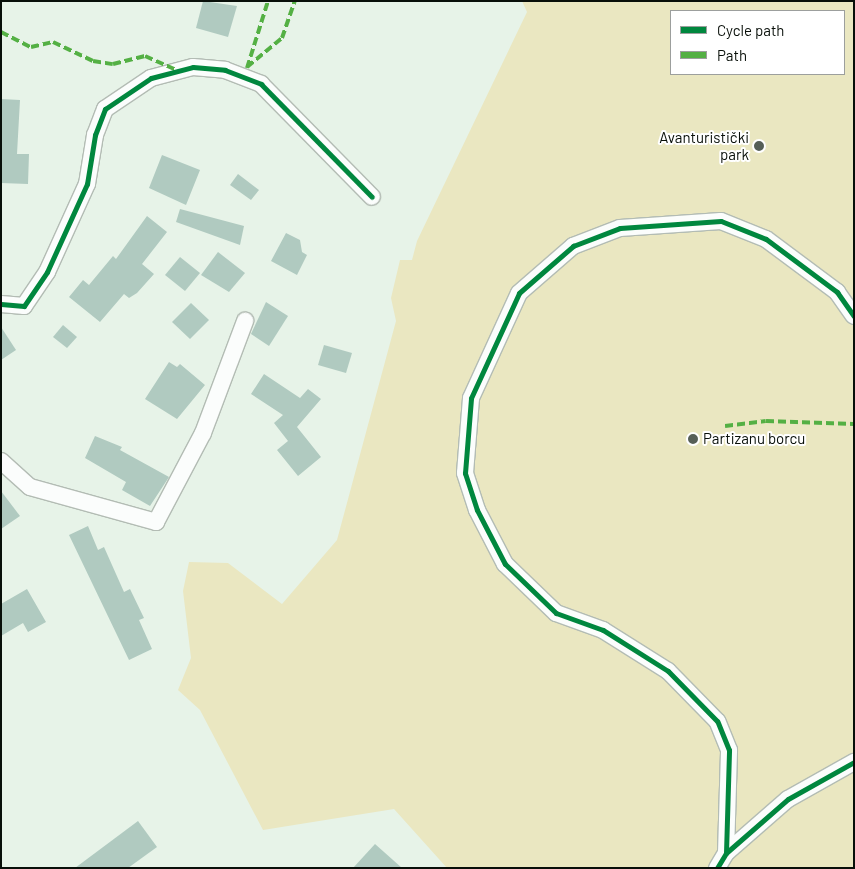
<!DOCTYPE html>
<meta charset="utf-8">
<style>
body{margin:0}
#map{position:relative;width:855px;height:869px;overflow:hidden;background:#e7f3e8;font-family:Barlow,sans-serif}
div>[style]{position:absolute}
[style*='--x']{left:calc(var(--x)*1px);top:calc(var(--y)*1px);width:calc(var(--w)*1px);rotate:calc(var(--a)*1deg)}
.green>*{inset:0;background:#eae7c1}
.building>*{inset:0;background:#b0cac0}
.roads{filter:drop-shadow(1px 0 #b3bcb4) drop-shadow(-1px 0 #b3bcb4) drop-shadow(0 1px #b3bcb4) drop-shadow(0 -1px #b3bcb4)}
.minor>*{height:16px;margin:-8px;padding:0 8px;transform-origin:8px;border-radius:8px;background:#fbfdfc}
.quiet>*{height:4px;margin-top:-2px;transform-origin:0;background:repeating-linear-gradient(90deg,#54b044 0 8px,transparent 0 12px)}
.cycleway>*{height:5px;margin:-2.5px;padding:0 2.5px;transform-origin:2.5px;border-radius:2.5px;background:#00873e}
.dots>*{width:14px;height:14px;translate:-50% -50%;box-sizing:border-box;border:2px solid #fff;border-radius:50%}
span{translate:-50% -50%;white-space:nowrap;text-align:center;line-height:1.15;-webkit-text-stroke:4px #fff;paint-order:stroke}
.poi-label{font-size:15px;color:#080f09}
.right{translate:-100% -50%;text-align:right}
.left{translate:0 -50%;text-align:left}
.frame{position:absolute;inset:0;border:2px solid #080f09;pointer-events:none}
.legend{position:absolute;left:670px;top:10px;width:175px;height:65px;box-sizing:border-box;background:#fff;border:1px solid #9c9f9d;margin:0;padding:6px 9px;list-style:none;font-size:15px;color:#080f09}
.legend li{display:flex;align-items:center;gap:10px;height:25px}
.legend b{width:25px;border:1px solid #9c9f9d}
</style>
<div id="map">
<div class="green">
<div style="clip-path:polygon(evenodd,522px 1px,854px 1px,854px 868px,447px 868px,394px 809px,263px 830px,200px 710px,178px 690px,191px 658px,183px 591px,189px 562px,228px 563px,282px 604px,337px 540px,396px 321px,391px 298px,400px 260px,412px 260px,417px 241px,527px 12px,522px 1px,671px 11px,844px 11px,844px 74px,671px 74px,671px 11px)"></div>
</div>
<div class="building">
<div style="clip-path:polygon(203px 1px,237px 6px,228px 37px,196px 28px)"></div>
<div style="clip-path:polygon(1px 99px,20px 100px,17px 154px,29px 154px,28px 184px,1px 183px)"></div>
<div style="clip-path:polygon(162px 155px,200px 170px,186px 205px,149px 188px)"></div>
<div style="clip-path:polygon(238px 174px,259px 190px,251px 200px,230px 185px)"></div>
<div style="clip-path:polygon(180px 209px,244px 226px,240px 245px,176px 222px)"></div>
<div style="clip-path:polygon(147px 216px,167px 232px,142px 264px,154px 274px,137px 293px,129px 298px,124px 294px,100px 322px,69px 297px,83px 280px,89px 285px,113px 256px,116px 259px)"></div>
<div style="clip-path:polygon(286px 233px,300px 240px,302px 252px,307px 255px,297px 275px,271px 261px)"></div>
<div style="clip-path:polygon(218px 252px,245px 273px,229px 292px,201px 275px)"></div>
<div style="clip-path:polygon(180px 257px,200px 273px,185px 291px,165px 275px)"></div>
<div style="clip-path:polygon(266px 302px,288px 316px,269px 346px,251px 334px)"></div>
<div style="clip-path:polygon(191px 303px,209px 320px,190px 339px,172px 322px)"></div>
<div style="clip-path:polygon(63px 325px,77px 337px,67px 348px,53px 337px)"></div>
<div style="clip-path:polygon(1px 327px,16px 350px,1px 360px)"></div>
<div style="clip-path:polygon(324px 345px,352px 353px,346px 373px,318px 365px)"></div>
<div style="clip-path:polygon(169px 362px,177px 367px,180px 364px,205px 385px,177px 419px,145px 399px)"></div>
<div style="clip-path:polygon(264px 374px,300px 398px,308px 389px,321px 399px,297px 427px,321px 457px,298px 476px,277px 450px,288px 441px,274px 423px,283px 415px,251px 394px)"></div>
<div style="clip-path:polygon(95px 436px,122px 447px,120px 450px,169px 477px,150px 506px,122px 490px,126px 482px,85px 458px)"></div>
<div style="clip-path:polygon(1px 491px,20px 516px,1px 529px)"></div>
<div style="clip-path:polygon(88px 526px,98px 550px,104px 547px,124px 592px,130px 589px,144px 618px,139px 620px,152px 649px,129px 660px,69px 535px)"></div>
<div style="clip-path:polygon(27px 589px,46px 622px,28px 632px,23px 623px,1px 636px,1px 604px)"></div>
<div style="clip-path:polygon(138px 821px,157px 847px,128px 868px,75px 868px)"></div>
<div style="clip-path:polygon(375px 844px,402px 868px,353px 868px)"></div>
</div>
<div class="roads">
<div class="minor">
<div style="--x:1;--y:304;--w:23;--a:5"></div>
<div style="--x:24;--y:306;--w:41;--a:-55.9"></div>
<div style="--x:47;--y:272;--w:97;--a:-65.6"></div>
<div style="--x:87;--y:184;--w:50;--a:-80.7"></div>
<div style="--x:95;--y:135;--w:28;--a:-69"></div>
<div style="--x:105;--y:109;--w:55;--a:-34"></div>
<div style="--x:151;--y:78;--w:43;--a:-14.7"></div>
<div style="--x:193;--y:67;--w:32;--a:5"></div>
<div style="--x:225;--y:70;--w:39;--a:21"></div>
<div style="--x:261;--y:84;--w:158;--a:45.5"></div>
<div style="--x:1;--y:461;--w:39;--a:42"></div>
<div style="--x:30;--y:487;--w:131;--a:15.5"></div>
<div style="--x:156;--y:522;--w:101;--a:-62.2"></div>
<div style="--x:203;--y:433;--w:120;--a:-69.4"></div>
<div style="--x:726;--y:853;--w:103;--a:-88.3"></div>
<div style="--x:729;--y:750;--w:31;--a:-112"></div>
<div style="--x:717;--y:721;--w:70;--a:-134.4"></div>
<div style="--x:668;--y:671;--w:77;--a:-147.8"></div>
<div style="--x:603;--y:630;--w:50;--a:-160.1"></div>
<div style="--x:556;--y:613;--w:71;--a:-136.1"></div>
<div style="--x:505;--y:564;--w:61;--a:-117.4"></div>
<div style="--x:477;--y:510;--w:39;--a:-108"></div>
<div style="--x:465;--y:473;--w:75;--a:-85.4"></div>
<div style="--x:471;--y:398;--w:115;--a:-65.4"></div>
<div style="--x:519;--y:293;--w:72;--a:-41"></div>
<div style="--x:573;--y:246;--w:50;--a:-21"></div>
<div style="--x:620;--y:228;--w:101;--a:-4"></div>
<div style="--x:721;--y:221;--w:48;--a:21.8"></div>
<div style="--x:766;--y:239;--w:89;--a:36.7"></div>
<div style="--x:837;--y:292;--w:29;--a:55"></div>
<div style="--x:717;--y:868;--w:17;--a:-59"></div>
<div style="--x:726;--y:853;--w:82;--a:-41.1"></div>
<div style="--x:788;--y:799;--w:76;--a:-29.3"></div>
</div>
</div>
<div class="quiet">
<div style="--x:1;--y:32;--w:34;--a:27"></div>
<div style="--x:31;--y:47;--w:23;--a:-13"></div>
<div style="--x:53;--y:42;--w:44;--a:25.4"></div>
<div style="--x:93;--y:61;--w:20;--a:9"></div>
<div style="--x:113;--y:64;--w:33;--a:-14"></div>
<div style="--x:145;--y:56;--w:35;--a:24"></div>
<div style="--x:247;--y:67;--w:45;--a:-39.6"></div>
<div style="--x:282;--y:38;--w:39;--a:-71"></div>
<div style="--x:247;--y:68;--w:70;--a:-72.6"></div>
<div style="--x:725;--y:426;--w:41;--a:-7"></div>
<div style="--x:766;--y:421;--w:88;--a:2"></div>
</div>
<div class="cycleway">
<div style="--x:1;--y:304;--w:23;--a:5"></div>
<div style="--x:24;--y:306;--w:41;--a:-55.9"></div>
<div style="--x:47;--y:272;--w:97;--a:-65.6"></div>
<div style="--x:87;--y:184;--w:50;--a:-80.7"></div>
<div style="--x:95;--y:135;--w:28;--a:-69"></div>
<div style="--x:105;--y:109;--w:55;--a:-34"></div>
<div style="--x:151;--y:78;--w:43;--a:-14.7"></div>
<div style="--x:193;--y:67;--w:32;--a:5"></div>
<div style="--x:225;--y:70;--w:39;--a:21"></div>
<div style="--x:261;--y:84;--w:158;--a:45.5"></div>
<div style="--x:726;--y:853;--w:103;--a:-88.3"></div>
<div style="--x:729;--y:750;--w:31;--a:-112"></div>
<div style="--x:717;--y:721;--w:70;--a:-134.4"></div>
<div style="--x:668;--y:671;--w:77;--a:-147.8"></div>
<div style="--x:603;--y:630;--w:50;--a:-160.1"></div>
<div style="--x:556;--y:613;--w:71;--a:-136.1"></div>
<div style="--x:505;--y:564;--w:61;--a:-117.4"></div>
<div style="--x:477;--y:510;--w:39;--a:-108"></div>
<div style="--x:465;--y:473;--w:75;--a:-85.4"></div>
<div style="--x:471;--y:398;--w:115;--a:-65.4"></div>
<div style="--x:519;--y:293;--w:72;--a:-41"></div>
<div style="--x:573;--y:246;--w:50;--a:-21"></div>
<div style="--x:620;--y:228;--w:101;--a:-4"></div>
<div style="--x:721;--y:221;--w:48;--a:21.8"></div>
<div style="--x:766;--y:239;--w:89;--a:36.7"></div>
<div style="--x:837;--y:292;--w:29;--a:55"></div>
<div style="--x:717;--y:868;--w:17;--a:-59"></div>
<div style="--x:726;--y:853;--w:82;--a:-41.1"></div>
<div style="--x:788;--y:799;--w:76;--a:-29.3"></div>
</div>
<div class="dots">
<div style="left:759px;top:146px;background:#565f57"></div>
<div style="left:693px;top:439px;background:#565f57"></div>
</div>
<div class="poi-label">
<span class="right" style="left:749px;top:146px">Avanturistički<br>park</span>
<span class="left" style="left:703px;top:439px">Partizanu borcu</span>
</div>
<div class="frame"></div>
<ul class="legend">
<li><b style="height:6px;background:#00873e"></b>Cycle path</li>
<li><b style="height:6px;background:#54b044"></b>Path</li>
</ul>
</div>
